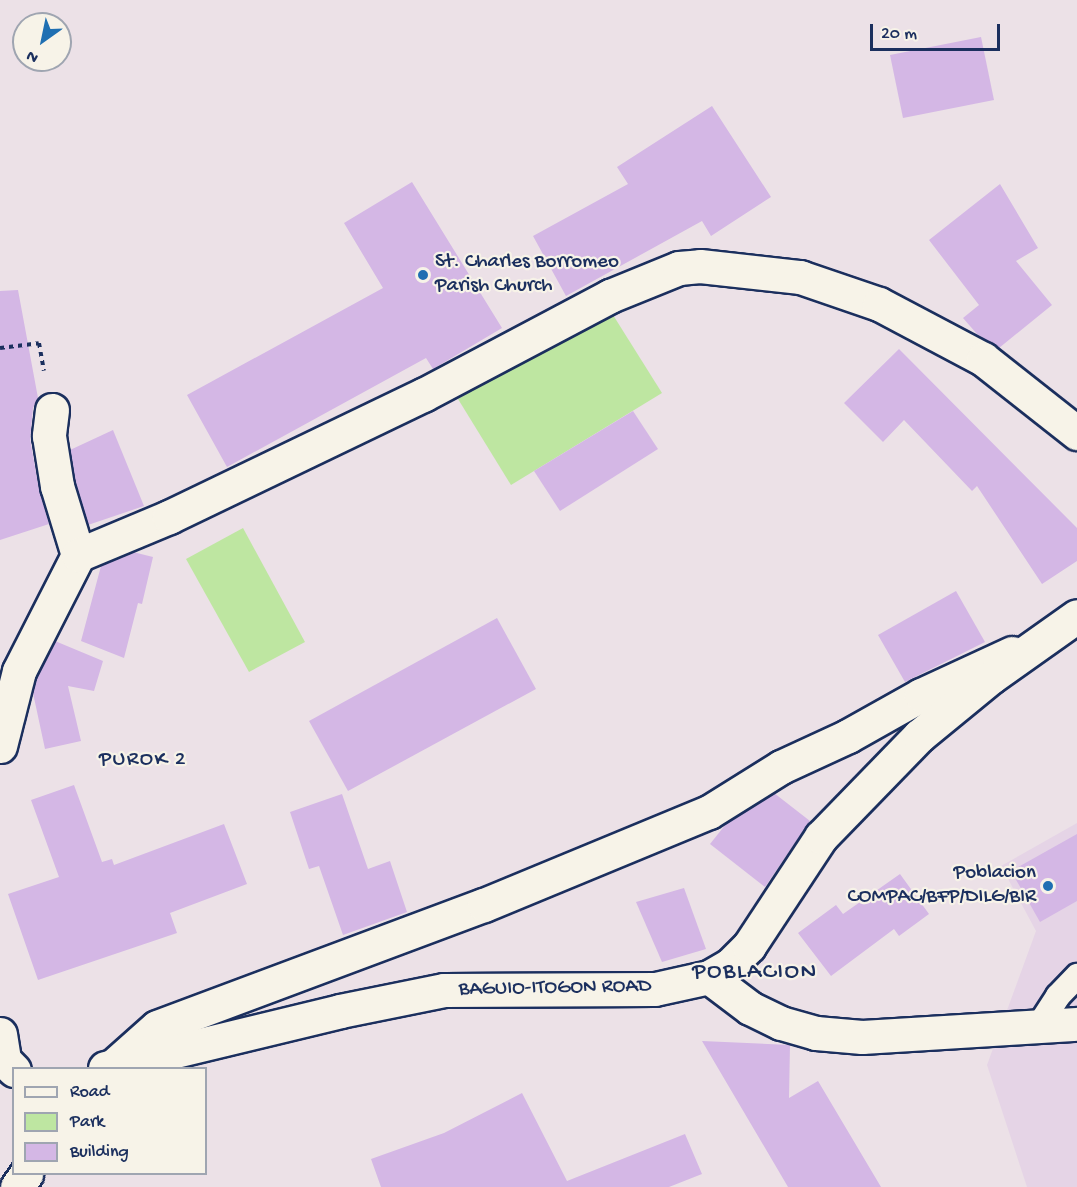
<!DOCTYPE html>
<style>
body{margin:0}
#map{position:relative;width:1077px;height:1187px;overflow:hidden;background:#ece1e7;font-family:"Gochi Hand",sans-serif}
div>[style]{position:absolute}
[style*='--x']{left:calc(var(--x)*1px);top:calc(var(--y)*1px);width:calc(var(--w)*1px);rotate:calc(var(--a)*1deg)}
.built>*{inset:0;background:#e5d4e6}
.green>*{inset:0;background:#bee6a1}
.building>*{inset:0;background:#d4b7e5}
.path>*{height:4px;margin-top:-2px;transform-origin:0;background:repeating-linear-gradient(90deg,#1b2f5e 0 4.5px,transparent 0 9px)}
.roads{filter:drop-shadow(2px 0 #1b2f5e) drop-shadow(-2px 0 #1b2f5e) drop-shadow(0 2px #1b2f5e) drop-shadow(0 -2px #1b2f5e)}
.service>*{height:24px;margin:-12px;padding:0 12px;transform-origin:12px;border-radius:12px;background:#f7f3e8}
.minor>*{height:33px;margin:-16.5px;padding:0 16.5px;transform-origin:16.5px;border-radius:16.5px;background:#f7f3e8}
.secondary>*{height:33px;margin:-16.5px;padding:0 16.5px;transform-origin:16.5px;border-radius:16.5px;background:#f7f3e8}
.dots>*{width:16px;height:16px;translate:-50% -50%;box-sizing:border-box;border:3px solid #f7f3e8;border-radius:50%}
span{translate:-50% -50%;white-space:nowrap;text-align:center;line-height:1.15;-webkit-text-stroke:4.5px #f7f3e8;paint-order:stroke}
.poi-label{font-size:21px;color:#1b2f5e}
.left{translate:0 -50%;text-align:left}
.right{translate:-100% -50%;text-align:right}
.street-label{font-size:21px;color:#1b2f5e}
.neighbourhood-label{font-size:22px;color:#1b2f5e;letter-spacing:1.5px}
.quarter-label{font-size:24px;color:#1b2f5e;letter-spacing:1.5px}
.legend{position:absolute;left:12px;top:1067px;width:195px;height:108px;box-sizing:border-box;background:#f7f3e8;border:2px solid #9fa5b1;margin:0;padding:8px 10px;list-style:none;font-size:18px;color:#1b2f5e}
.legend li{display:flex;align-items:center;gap:12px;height:30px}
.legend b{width:30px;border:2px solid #9fa5b1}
.north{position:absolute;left:12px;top:12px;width:60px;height:60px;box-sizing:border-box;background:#f7f3e8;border:2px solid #9fa5b1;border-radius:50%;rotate:213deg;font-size:16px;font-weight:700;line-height:24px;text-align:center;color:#1b2f5e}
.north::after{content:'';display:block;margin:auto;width:21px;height:27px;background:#1f6fb2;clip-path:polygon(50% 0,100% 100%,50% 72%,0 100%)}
.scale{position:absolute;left:870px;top:24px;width:130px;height:27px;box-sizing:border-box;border:3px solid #1b2f5e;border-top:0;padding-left:8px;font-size:18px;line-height:21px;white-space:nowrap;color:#1b2f5e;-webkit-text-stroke:4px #f7f3e8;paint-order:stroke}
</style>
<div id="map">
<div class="built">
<div style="clip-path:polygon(1077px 823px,1077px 1187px,1027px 1187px,987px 1065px,1036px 931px,1001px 866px)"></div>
</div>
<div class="green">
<div style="clip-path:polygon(608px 307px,662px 393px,511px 485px,458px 399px)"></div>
<div style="clip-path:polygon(243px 528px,305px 642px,249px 672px,186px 559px)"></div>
</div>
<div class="building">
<div style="clip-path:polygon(981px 37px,994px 100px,903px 118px,890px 55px)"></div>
<div style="clip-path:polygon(712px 106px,771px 197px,711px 236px,702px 221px,566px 296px,533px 236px,628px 184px,617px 167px)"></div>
<div style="clip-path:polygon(412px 182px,502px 328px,433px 369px,426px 358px,227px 467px,187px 395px,383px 288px,344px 223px)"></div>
<div style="clip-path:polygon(1000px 184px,1038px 248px,1016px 261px,1052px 305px,999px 348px,977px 334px,963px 318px,979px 305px,929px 240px)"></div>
<div style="clip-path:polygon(18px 290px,38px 398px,33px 408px,30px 439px,39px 489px,49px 524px,0 540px,0 291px)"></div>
<div style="clip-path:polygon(899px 349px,1077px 528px,1077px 561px,1042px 584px,977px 486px,972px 491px,904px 420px,883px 442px,844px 403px)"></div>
<div style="clip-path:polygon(633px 411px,658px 449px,560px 511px,534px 471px)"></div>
<div style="clip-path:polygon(113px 430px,144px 506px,88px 525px,75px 482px,70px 450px)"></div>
<div style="clip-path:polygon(133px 552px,153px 557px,142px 604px,138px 603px,124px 658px,81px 641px,101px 566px)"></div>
<div style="clip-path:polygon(956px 591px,985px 642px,905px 682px,878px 635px)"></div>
<div style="clip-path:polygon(497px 618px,536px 689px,348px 791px,309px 721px)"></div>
<div style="clip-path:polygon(55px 641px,103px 661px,94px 691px,68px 686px,81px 741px,45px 749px,33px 693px,37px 678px)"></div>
<div style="clip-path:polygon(74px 785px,102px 862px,112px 859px,114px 865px,224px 824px,247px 884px,170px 913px,177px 933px,38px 980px,8px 894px,59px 877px,31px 800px)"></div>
<div style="clip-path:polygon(774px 793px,810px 821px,765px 887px,710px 844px,726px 824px)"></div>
<div style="clip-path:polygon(342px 794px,368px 869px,390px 861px,407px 912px,343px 935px,319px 866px,309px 869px,290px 812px)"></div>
<div style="clip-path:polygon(1077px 834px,1077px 901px,1040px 922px,1011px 871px)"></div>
<div style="clip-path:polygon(900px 874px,929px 914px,899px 936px,894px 929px,831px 976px,798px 933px,836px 905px,843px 914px)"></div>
<div style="clip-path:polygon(684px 888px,706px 949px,662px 962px,636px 902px)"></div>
<div style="clip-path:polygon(702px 1041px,790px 1045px,789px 1098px,818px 1081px,881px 1187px,788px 1187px)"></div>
<div style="clip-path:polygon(522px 1093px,567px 1181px,685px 1134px,702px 1174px,669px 1187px,381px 1187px,371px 1159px,444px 1133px)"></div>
</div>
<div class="path">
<div style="--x:0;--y:348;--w:39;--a:-7"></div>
<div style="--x:39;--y:343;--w:28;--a:80"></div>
</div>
<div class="roads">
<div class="service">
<div style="--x:1038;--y:1027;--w:37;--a:-57"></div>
<div style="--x:1058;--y:996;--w:28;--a:-46"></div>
</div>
<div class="minor">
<div style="--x:52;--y:410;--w:26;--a:97"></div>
<div style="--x:49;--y:436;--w:51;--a:80.9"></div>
<div style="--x:57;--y:486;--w:72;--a:73.1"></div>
<div style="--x:0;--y:746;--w:77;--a:-75.8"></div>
<div style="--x:19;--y:671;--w:130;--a:-63"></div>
<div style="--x:78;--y:555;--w:99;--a:-22.7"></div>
<div style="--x:169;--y:517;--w:282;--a:-25.7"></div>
<div style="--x:423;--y:395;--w:212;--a:-27.9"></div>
<div style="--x:610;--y:296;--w:74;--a:-22.1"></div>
<div style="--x:679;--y:268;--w:21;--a:-5"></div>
<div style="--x:700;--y:266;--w:101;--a:6.3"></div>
<div style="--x:800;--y:277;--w:83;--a:18.9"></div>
<div style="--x:879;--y:304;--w:118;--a:27.9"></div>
<div style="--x:983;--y:359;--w:120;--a:38.2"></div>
<div style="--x:709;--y:977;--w:51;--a:37.1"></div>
<div style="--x:750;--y:1008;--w:34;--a:26"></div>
<div style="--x:781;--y:1023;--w:36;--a:16"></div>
<div style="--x:816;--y:1033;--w:46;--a:5"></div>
<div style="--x:862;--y:1037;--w:215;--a:-3.5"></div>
<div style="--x:0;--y:1034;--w:26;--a:81"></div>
<div style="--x:4;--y:1060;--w:14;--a:45"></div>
<div style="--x:114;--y:1065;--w:57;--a:-41.5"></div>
<div style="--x:157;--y:1027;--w:349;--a:-20.5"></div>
<div style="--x:484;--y:905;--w:243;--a:-22.5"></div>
<div style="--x:709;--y:812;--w:85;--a:-32"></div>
<div style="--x:781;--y:767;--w:74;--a:-24.8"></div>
<div style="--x:848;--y:736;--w:84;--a:-29.3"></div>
<div style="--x:921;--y:695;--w:100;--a:-24.8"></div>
</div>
<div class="secondary">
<div style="--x:105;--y:1068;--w:242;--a:-13.6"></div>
<div style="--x:340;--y:1011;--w:106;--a:-11.4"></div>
<div style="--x:444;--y:990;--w:211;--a:-0.3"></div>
<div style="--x:655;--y:989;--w:55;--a:-12.5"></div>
<div style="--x:709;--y:977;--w:24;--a:-30"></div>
<div style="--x:730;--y:965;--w:27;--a:-45"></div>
<div style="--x:749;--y:946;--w:131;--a:-56.6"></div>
<div style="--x:821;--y:837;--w:141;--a:-45.9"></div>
<div style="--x:919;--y:736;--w:93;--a:-39.3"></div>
<div style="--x:991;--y:677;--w:105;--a:-35.3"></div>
<div style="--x:17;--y:1187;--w:16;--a:-55"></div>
</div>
</div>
<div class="dots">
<div style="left:423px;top:275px;background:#1f6fb2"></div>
<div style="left:1048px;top:886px;background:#1f6fb2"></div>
</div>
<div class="poi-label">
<span class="left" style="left:435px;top:275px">St. Charles Borromeo<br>Parish Church</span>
<span class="right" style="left:1036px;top:886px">Poblacion<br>COMPAC/BFP/DILG/BIR</span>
</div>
<div class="street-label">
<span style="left:555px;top:989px;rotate:-1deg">BAGUIO-ITOGON ROAD</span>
</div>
<div class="neighbourhood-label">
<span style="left:143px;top:761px">PUROK 2</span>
</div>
<div class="quarter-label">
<span style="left:755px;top:973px">POBLACION</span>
</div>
<ul class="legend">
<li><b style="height:8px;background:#f7f3e8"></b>Road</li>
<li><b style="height:16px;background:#bee6a1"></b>Park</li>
<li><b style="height:16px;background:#d4b7e5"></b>Building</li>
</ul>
<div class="north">N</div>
<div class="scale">20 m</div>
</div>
